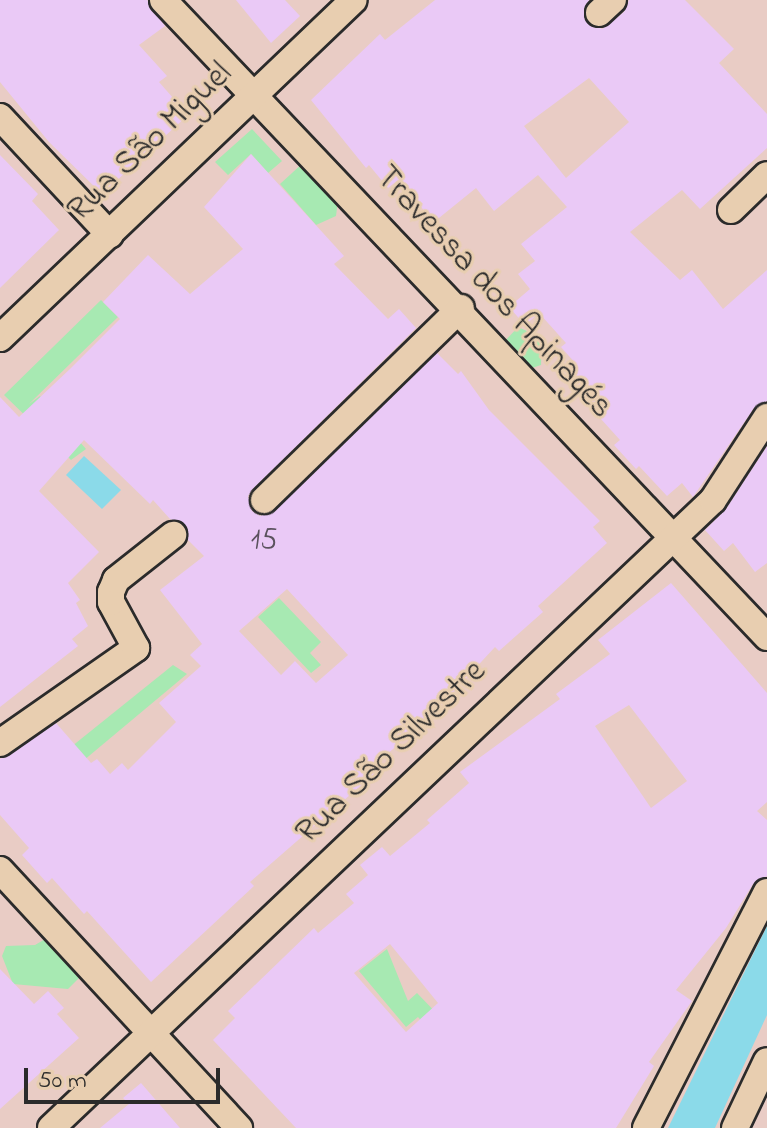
<!DOCTYPE html>
<meta charset="utf-8">
<style>
body{margin:0}
#map{position:relative;width:767px;height:1128px;overflow:hidden;background:#e9ccc5;font-family:"Indie Flower",sans-serif}
div>[style]{position:absolute}
[style*='--x']{left:calc(var(--x)*1px);top:calc(var(--y)*1px);width:calc(var(--w)*1px);rotate:calc(var(--a)*1deg)}
.green>*{inset:0;background:#a7e9b2}
.water>*{inset:0;background:#8bdae9}
.building>*{inset:0;background:#eac9f6}
.roads{filter:drop-shadow(2px 0 #2b2b2b) drop-shadow(-2px 0 #2b2b2b) drop-shadow(0 2px #2b2b2b) drop-shadow(0 -2px #2b2b2b)}
.minor>*{height:26px;margin:-13px;padding:0 13px;transform-origin:13px;border-radius:13px;background:#e8ceb0}
span{translate:-50% -50%;white-space:nowrap;text-align:center;line-height:1.15;-webkit-text-stroke:6px #e8ceb0;paint-order:stroke}
.number-label{font-size:30px;color:#5b525e}
.number-label span{-webkit-text-stroke-width:0}
.street-label{font-size:34px;color:#2b2b2b}
.scale{position:absolute;left:24px;top:1068px;width:196px;height:36px;box-sizing:border-box;border:4px solid #2b2b2b;border-top:0;padding-left:10px;font-size:24px;line-height:28px;white-space:nowrap;color:#2b2b2b;-webkit-text-stroke:6px #e8ceb0;paint-order:stroke}
</style>
<div id="map">
<div class="green">
<div style="clip-path:polygon(252px 129px,282px 161px,268px 173px,251px 154px,228px 175px,215px 162px)"></div>
<div style="clip-path:polygon(304px 162px,338px 200px,336px 216px,316px 225px,280px 184px)"></div>
<div style="clip-path:polygon(101px 300px,118px 317px,29px 404px,40px 396px,86px 449px,71px 460px,4px 395px)"></div>
<div style="clip-path:polygon(518px 327px,542px 338px,541px 365px,526px 370px,507px 358px,505px 341px)"></div>
<div style="clip-path:polygon(279px 598px,321px 642px,310px 653px,321px 665px,311px 673px,258px 617px)"></div>
<div style="clip-path:polygon(173px 665px,187px 674px,10px 822px,0 804px)"></div>
<div style="clip-path:polygon(47px 938px,82px 975px,68px 989px,13px 984px,2px 956px,6px 946px,35px 945px)"></div>
<div style="clip-path:polygon(387px 949px,408px 1001px,417px 993px,445px 1022px,432px 1033px,418px 1017px,406px 1027px,359px 971px)"></div>
</div>
<div class="water">
<div style="clip-path:polygon(84px 456px,121px 490px,102px 509px,66px 475px)"></div>
<div style="clip-path:polygon(767px 926px,767px 1015px,715px 1128px,668px 1128px)"></div>
</div>
<div class="building">
<div style="clip-path:polygon(0 0,147px 0,165px 26px,139px 45px,167px 76px,159px 82px,188px 115px,102px 194px,49px 142px,0 82px)"></div>
<div style="clip-path:polygon(236px 0,285px 0,300px 16px,271px 43px)"></div>
<div style="clip-path:polygon(evenodd,435px 0,589px 0,584px 17px,602px 29px,624px 12px,629px 0,685px 0,734px 49px,719px 63px,767px 114px,767px 148px,700px 209px,682px 190px,630px 232px,680px 280px,692px 270px,723px 309px,767px 270px,767px 401px,754px 408px,693px 497px,682px 483px,667px 496px,639px 466px,636px 469px,614px 445px,620px 440px,582px 398px,587px 393px,568px 371px,576px 364px,561px 347px,566px 343px,539px 313px,525px 325px,509px 307px,530px 289px,518px 274px,535px 261px,521px 244px,567px 207px,538px 175px,494px 211px,476px 188px,434px 222px,398px 180px,388px 188px,369px 165px,366px 168px,311px 100px,380px 34px,385px 40px,435px 0,589px 78px,629px 122px,566px 178px,524px 126px,589px 78px)"></div>
<div style="clip-path:polygon(evenodd,251px 154px,344px 256px,334px 264px,388px 319px,399px 309px,416px 328px,253px 489px,248px 496px,252px 511px,260px 516px,275px 511px,437px 353px,458px 374px,461px 371px,489px 410px,600px 521px,593px 527px,607px 543px,538px 606px,543px 612px,499px 651px,495px 647px,431px 716px,370px 769px,374px 774px,250px 882px,254px 886px,151px 982px,87px 911px,84px 914px,52px 878px,47px 883px,22px 855px,29px 848px,0 815px,0 759px,56px 723px,91px 763px,97px 759px,110px 774px,122px 763px,128px 770px,176px 722px,159px 703px,201px 666px,190px 655px,202px 644px,160px 590px,204px 556px,188px 540px,185px 525px,170px 519px,153px 500px,150px 504px,84px 440px,39px 491px,99px 552px,68px 583px,80px 600px,76px 603px,88px 626px,72px 639px,78px 646px,0 707px,0 397px,19px 417px,71px 368px,120px 319px,103px 302px,148px 255px,190px 294px,243px 249px,204px 207px,251px 154px,287px 589px,348px 655px,316px 683px,295px 661px,281px 675px,239px 631px,287px 589px)"></div>
<div style="clip-path:polygon(0 155px,38px 194px,32px 201px,59px 230px,0 288px)"></div>
<div style="clip-path:polygon(767px 446px,767px 563px,755px 572px,733px 543px,724px 551px,705px 530px,726px 509px)"></div>
<div style="clip-path:polygon(evenodd,671px 583px,767px 693px,767px 802px,757px 811px,767px 820px,767px 876px,753px 884px,726px 928px,676px 990px,692px 1001px,649px 1062px,654px 1066px,616px 1128px,296px 1128px,213px 1040px,235px 1018px,228px 1011px,314px 928px,318px 933px,354px 903px,346px 894px,368px 875px,360px 865px,382px 847px,390px 856px,430px 823px,427px 820px,469px 783px,460px 772px,560px 699px,556px 694px,610px 654px,598px 640px,671px 583px,629px 705px,687px 781px,651px 808px,595px 726px,629px 705px,671px 583px,390px 944px,438px 1003px,406px 1032px,354px 973px,390px 944px)"></div>
<div style="clip-path:polygon(0 969px,34px 1004px,48px 991px,64px 1008px,57px 1014px,79px 1038px,0 1109px)"></div>
<div style="clip-path:polygon(141px 1083px,180px 1128px,100px 1128px,129px 1104px,123px 1098px)"></div>
</div>
<div class="roads">
<div class="minor">
<div style="--x:163;--y:0;--w:878;--a:46.52"></div>
<div style="--x:599;--y:13;--w:19;--a:-43"></div>
<div style="--x:0;--y:117;--w:161;--a:47"></div>
<div style="--x:731;--y:210;--w:50;--a:-44.2"></div>
<div style="--x:0;--y:338;--w:489;--a:-43.7"></div>
<div style="--x:264;--y:500;--w:275;--a:-44.3"></div>
<div style="--x:0;--y:743;--w:166;--a:-34.9"></div>
<div style="--x:136;--y:648;--w:52;--a:-118.5"></div>
<div style="--x:111;--y:602;--w:10;--a:-90"></div>
<div style="--x:111;--y:592;--w:13;--a:-67"></div>
<div style="--x:116;--y:580;--w:73;--a:-38.3"></div>
<div style="--x:0;--y:870;--w:352;--a:47.2"></div>
<div style="--x:51;--y:1128;--w:912;--a:-43.49"></div>
<div style="--x:713;--y:500;--w:99;--a:-57"></div>
<div style="--x:646;--y:1128;--w:265;--a:-62.9"></div>
<div style="--x:735;--y:1128;--w:74;--a:-64.5"></div>
</div>
</div>
<div class="number-label">
<span style="left:264px;top:541px">15</span>
</div>
<div class="street-label">
<span style="left:151px;top:143px;rotate:-44deg">Rua São Miguel</span>
<span style="left:493px;top:293px;rotate:47deg">Travessa dos Apinagés</span>
<span style="left:392px;top:753px;rotate:-44deg">Rua São Silvestre</span>
</div>
<div class="scale">50 m</div>
</div>
